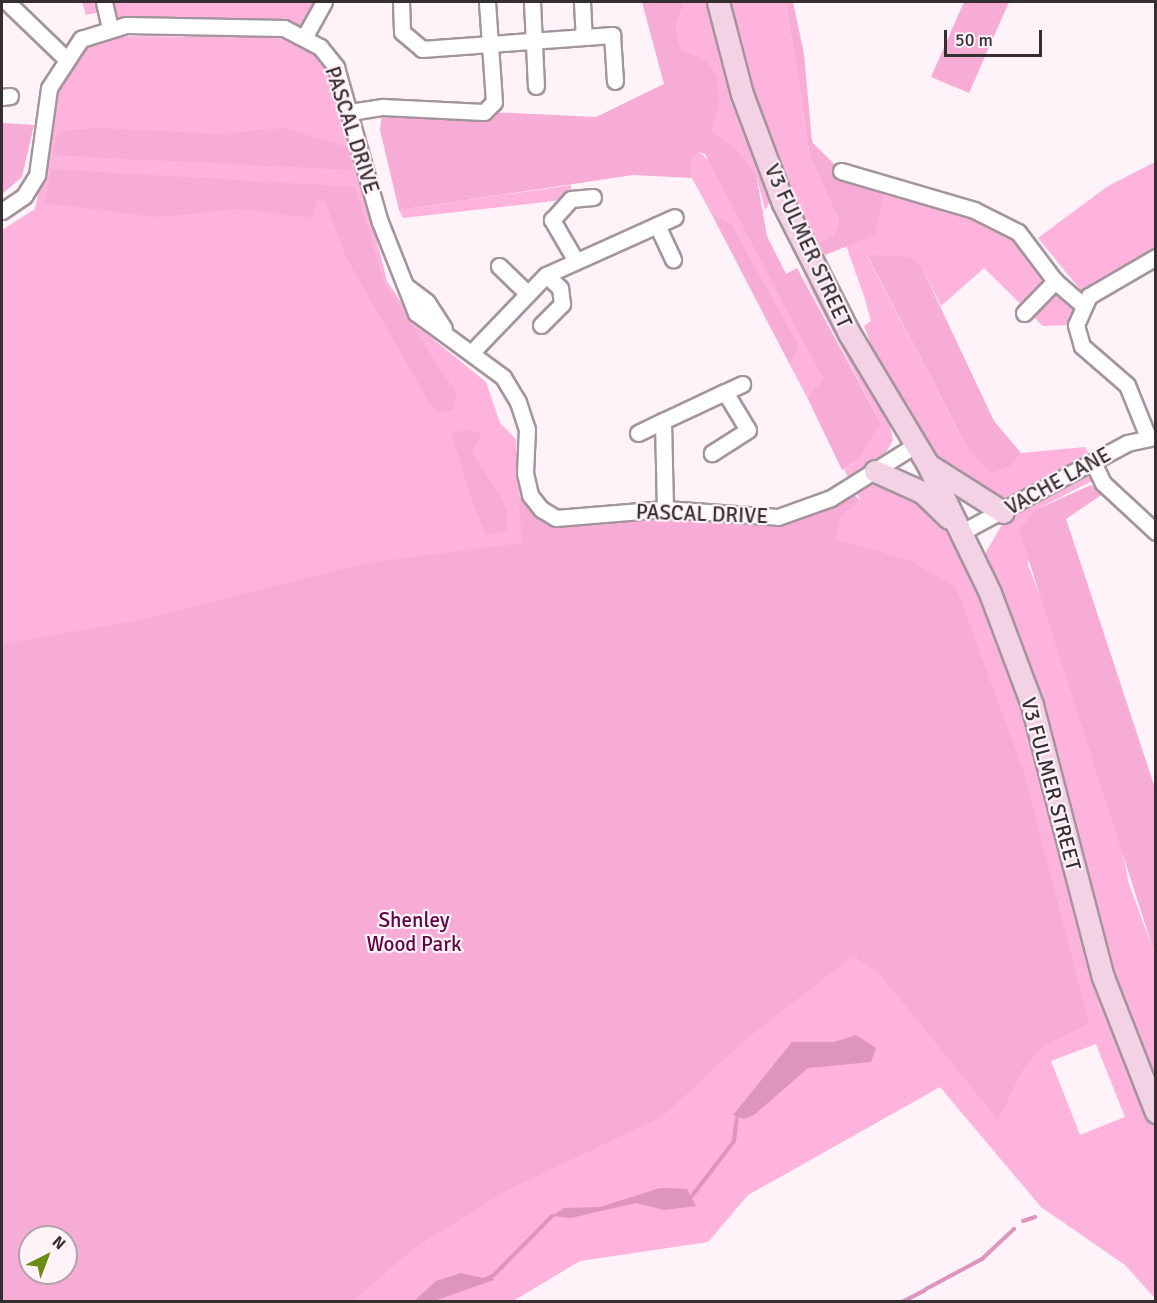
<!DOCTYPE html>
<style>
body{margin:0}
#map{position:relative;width:1157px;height:1303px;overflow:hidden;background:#fff2f9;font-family:Signika,sans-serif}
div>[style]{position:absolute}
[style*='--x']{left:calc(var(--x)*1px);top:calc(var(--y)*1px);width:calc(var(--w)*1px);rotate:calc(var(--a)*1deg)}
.green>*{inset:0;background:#fdb3dc}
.forest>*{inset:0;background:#f7acd6}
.water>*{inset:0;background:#dd94bd}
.stream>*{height:4px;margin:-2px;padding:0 2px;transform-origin:2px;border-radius:2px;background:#dd94bd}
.roads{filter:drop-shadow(2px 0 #a4959c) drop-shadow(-2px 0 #a4959c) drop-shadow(0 2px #a4959c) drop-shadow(0 -2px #a4959c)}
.street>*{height:15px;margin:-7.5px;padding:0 7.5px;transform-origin:7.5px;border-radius:7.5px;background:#fff}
.secondary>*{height:21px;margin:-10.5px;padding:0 10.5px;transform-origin:10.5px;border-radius:10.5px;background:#f3d2e6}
span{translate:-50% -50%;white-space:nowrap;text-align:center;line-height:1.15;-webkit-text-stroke:4.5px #fff2f9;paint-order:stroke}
.street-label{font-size:21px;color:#352f32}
.park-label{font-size:21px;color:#5e0543}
.frame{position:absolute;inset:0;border:3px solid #352f32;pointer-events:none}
.north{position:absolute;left:18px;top:1225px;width:60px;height:60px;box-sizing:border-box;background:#fff2f9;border:2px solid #aea4a9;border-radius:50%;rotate:42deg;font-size:16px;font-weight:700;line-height:24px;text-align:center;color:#352f32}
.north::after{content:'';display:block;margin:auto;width:21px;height:27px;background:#688c14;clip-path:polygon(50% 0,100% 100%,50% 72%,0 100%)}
.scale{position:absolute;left:944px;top:30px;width:98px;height:27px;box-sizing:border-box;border:3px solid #352f32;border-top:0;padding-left:8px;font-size:18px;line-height:21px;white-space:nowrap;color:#352f32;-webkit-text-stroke:4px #fff2f9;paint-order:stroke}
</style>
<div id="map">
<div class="green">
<div style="clip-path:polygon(82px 2px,324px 2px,305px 36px,110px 27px,105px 11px,86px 15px)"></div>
<div style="clip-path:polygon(685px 2px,786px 2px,810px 157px,839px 221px,833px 236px,818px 242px,765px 154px,761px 169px,770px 202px,765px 210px,756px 174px,736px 148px,712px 131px,719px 107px,706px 60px,681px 49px,676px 25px)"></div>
<div style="clip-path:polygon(evenodd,98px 36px,275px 37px,307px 44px,326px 63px,338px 86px,387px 281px,417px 326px,486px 382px,500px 423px,516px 439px,523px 542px,840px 517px,860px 500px,844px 469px,860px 458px,881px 423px,800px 269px,889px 420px,893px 440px,875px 471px,962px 532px,1155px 1112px,1155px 1298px,1125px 1265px,1041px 1207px,940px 1087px,748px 1195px,708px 1242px,580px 1261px,513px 1301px,2px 1301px,2px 230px,35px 209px,62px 77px,98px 36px,1096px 1044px,1125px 1117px,1080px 1135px,1051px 1061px,1096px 1044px,98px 36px,30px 1237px,66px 1237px,66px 1273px,30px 1273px,30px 1237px)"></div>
<div style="clip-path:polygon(698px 151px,715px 166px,823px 379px,807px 397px,790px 365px,800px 347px,732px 224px,711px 213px,692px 178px,691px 161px)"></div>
<div style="clip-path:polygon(1155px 162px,1155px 248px,1084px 294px,1038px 238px,1108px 186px)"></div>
<div style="clip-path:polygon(571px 185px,571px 199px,403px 218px,399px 210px)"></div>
<div style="clip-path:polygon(887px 185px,1018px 232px,1081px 304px,1076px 325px,1043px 326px,984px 268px,941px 306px,921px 266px,867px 256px,967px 448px,990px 474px,1012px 467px,1021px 453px,1085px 447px,1094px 464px,1003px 512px,933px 458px,878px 364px,864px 326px,871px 321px,865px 299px,846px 245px,875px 234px)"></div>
<div style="clip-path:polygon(1097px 472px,1100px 477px,1037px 509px,1028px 565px,1061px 649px,1117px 825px,1129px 884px,1155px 955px,1155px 1098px,1109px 969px,1034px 679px,985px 554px,1004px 521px)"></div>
</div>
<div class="forest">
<div style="clip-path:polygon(642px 2px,685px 2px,676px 25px,681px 49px,706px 60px,717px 76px,719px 107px,712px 131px,736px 148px,756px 174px,767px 236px,786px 274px,797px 268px,881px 423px,860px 458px,842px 470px,807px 397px,823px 379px,705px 154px,698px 152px,691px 161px,692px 178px,633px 175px,399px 210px,380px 130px,383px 107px,596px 117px,664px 84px)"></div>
<div style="clip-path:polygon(786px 2px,793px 2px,804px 54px,812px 142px,841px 171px,887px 185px,875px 235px,825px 255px,818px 242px,833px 236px,839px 221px,810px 157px)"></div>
<div style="clip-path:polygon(964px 2px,1009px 2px,969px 93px,931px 77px)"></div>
<div style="clip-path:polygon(2px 123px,34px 125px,22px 177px,2px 194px)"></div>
<div style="clip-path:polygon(96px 128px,224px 134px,284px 128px,347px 147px,353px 170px,53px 155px,58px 132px)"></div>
<div style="clip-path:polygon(51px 169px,355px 187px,385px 284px,456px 393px,453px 410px,439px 412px,430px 404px,347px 259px,325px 202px,317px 200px,312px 218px,241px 209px,154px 217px,45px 203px)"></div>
<div style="clip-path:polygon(711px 213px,732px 224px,800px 347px,790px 365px)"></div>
<div style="clip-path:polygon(867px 255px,911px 257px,921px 266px,994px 421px,1021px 453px,1012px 467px,990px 474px,967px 448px)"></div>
<div style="clip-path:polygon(470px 430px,482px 434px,472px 451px,507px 509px,507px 531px,486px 535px,472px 501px,451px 432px)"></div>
<div style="clip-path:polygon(1091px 485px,1103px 494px,1066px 519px,1155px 788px,1155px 955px,1019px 530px,1037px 509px)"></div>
<div style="clip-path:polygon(evenodd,848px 488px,860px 501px,840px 517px,836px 539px,909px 560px,956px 587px,1024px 773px,1089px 1023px,1042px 1047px,1022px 1071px,998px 1120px,878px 972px,853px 956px,745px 1040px,663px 1116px,506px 1191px,414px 1248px,353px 1301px,2px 1302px,2px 644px,135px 621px,366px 563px,522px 543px,519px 497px,530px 495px,556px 518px,665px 509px,778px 517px,848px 488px,30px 1237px,66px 1237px,66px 1273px,30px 1273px,30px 1237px)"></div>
</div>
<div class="water">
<div style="clip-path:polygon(856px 1035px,876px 1048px,871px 1062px,808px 1068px,754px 1115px,744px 1119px,733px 1115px,792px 1042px,834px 1042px)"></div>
<div style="clip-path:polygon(660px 1188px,687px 1189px,696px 1206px,664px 1210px,636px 1203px,571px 1218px,552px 1216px,564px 1208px,600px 1207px)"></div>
<div style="clip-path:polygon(461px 1273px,483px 1278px,492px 1274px,494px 1280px,434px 1301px,414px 1301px,436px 1281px)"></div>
</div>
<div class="stream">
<div style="--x:692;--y:1196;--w:69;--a:-52.6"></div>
<div style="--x:734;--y:1141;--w:23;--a:-83"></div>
<div style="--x:1023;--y:1221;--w:13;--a:-18"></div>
<div style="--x:494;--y:1275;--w:83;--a:-45.5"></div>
<div style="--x:926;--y:1289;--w:64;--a:-28.2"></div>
<div style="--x:982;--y:1259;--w:44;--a:-43.2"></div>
<div style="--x:902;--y:1302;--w:25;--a:-27"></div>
</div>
<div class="roads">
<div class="street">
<div style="--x:7;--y:2;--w:79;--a:44"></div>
<div style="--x:104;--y:2;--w:26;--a:77"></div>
<div style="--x:401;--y:2;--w:30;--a:88"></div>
<div style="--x:402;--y:32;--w:26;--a:40"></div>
<div style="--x:422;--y:49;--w:191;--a:-4.2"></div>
<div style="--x:612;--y:35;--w:46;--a:86.3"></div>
<div style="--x:532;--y:2;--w:84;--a:87.3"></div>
<div style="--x:582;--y:2;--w:34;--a:87"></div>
<div style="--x:305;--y:36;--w:39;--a:-61"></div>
<div style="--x:2;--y:97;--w:8;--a:-7"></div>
<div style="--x:350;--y:112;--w:33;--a:-9"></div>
<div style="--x:383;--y:107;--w:101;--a:2.8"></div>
<div style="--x:484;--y:112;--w:14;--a:-45"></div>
<div style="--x:494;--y:102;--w:100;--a:-94"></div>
<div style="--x:841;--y:171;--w:139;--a:16.3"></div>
<div style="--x:974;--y:210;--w:49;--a:26.6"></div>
<div style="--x:1018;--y:232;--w:61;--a:52.9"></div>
<div style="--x:1055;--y:281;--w:35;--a:41"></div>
<div style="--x:2;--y:211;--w:27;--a:-34"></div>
<div style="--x:24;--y:196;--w:25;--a:-58"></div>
<div style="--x:37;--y:175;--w:88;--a:-82.1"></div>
<div style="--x:49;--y:88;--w:59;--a:-56.9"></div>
<div style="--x:81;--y:39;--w:47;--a:-17.3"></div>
<div style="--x:126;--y:25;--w:158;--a:1.1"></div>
<div style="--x:284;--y:28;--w:41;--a:27.8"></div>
<div style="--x:320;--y:47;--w:26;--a:51"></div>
<div style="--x:336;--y:67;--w:161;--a:74.2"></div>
<div style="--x:380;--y:222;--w:98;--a:68.4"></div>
<div style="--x:416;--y:313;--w:108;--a:36.3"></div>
<div style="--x:503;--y:377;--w:29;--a:59"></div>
<div style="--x:518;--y:402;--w:28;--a:72"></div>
<div style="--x:527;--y:429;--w:44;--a:92.6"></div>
<div style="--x:525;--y:473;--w:23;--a:77"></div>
<div style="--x:530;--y:495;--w:18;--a:52"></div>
<div style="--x:541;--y:509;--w:17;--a:31"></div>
<div style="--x:556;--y:518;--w:109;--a:-4.7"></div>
<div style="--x:665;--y:509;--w:113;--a:4"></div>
<div style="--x:778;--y:517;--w:56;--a:-19.7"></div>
<div style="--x:831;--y:498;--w:99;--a:-32.2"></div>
<div style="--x:657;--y:225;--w:38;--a:65"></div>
<div style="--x:576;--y:261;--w:48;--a:-120.3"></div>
<div style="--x:552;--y:220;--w:28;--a:-48"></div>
<div style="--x:571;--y:199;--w:22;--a:-5"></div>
<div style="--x:499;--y:266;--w:36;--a:44"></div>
<div style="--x:406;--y:286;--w:26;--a:37"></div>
<div style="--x:427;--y:302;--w:31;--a:57"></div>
<div style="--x:1024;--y:313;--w:45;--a:-45.9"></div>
<div style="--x:541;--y:325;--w:30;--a:-45"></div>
<div style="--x:562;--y:304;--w:16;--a:-97"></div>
<div style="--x:560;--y:288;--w:19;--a:-137"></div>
<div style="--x:473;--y:351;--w:105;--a:-46.2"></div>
<div style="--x:546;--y:275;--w:141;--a:-24.2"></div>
<div style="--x:725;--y:392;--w:19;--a:-25"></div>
<div style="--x:663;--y:421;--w:68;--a:-25.1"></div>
<div style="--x:725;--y:392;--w:44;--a:58.8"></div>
<div style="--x:748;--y:430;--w:43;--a:147.4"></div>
<div style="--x:638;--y:433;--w:28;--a:-26"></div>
<div style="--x:663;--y:421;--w:88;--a:88.7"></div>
<div style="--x:1148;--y:437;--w:56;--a:-112"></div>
<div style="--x:1127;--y:385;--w:60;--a:-139.1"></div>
<div style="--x:1082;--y:346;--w:22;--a:-106"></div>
<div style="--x:1076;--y:325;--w:32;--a:-66"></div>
<div style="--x:1089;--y:296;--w:78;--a:-30.2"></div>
<div style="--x:1094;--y:464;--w:21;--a:65"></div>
<div style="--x:1103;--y:483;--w:72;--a:42.8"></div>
<div style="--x:962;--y:532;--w:187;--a:-28.3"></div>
<div style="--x:1127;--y:443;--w:30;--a:-12"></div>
</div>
<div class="secondary">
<div style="--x:718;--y:2;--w:95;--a:75.4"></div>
<div style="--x:742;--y:94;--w:116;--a:69.4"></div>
<div style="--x:783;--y:203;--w:146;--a:63.1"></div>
<div style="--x:849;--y:333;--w:152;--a:59"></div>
<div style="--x:927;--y:463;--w:144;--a:64.1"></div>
<div style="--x:990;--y:593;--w:120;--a:69.4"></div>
<div style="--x:1032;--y:705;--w:281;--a:75.4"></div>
<div style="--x:1103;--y:977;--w:145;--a:68.6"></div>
<div style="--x:932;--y:467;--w:84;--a:32.4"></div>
<div style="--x:875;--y:471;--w:51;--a:24.1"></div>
<div style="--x:922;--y:492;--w:37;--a:44"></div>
</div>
</div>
<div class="street-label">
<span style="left:352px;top:130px;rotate:72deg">PASCAL DRIVE</span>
<span style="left:808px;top:246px;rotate:65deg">V3 FULMER STREET</span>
<span style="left:1058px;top:481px;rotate:-29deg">VACHE LANE</span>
<span style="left:702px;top:514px;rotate:2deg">PASCAL DRIVE</span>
<span style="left:1051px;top:784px;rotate:75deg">V3 FULMER STREET</span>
</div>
<div class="park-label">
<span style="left:414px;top:932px">Shenley<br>Wood Park</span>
</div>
<div class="frame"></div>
<div class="north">N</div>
<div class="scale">50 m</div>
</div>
